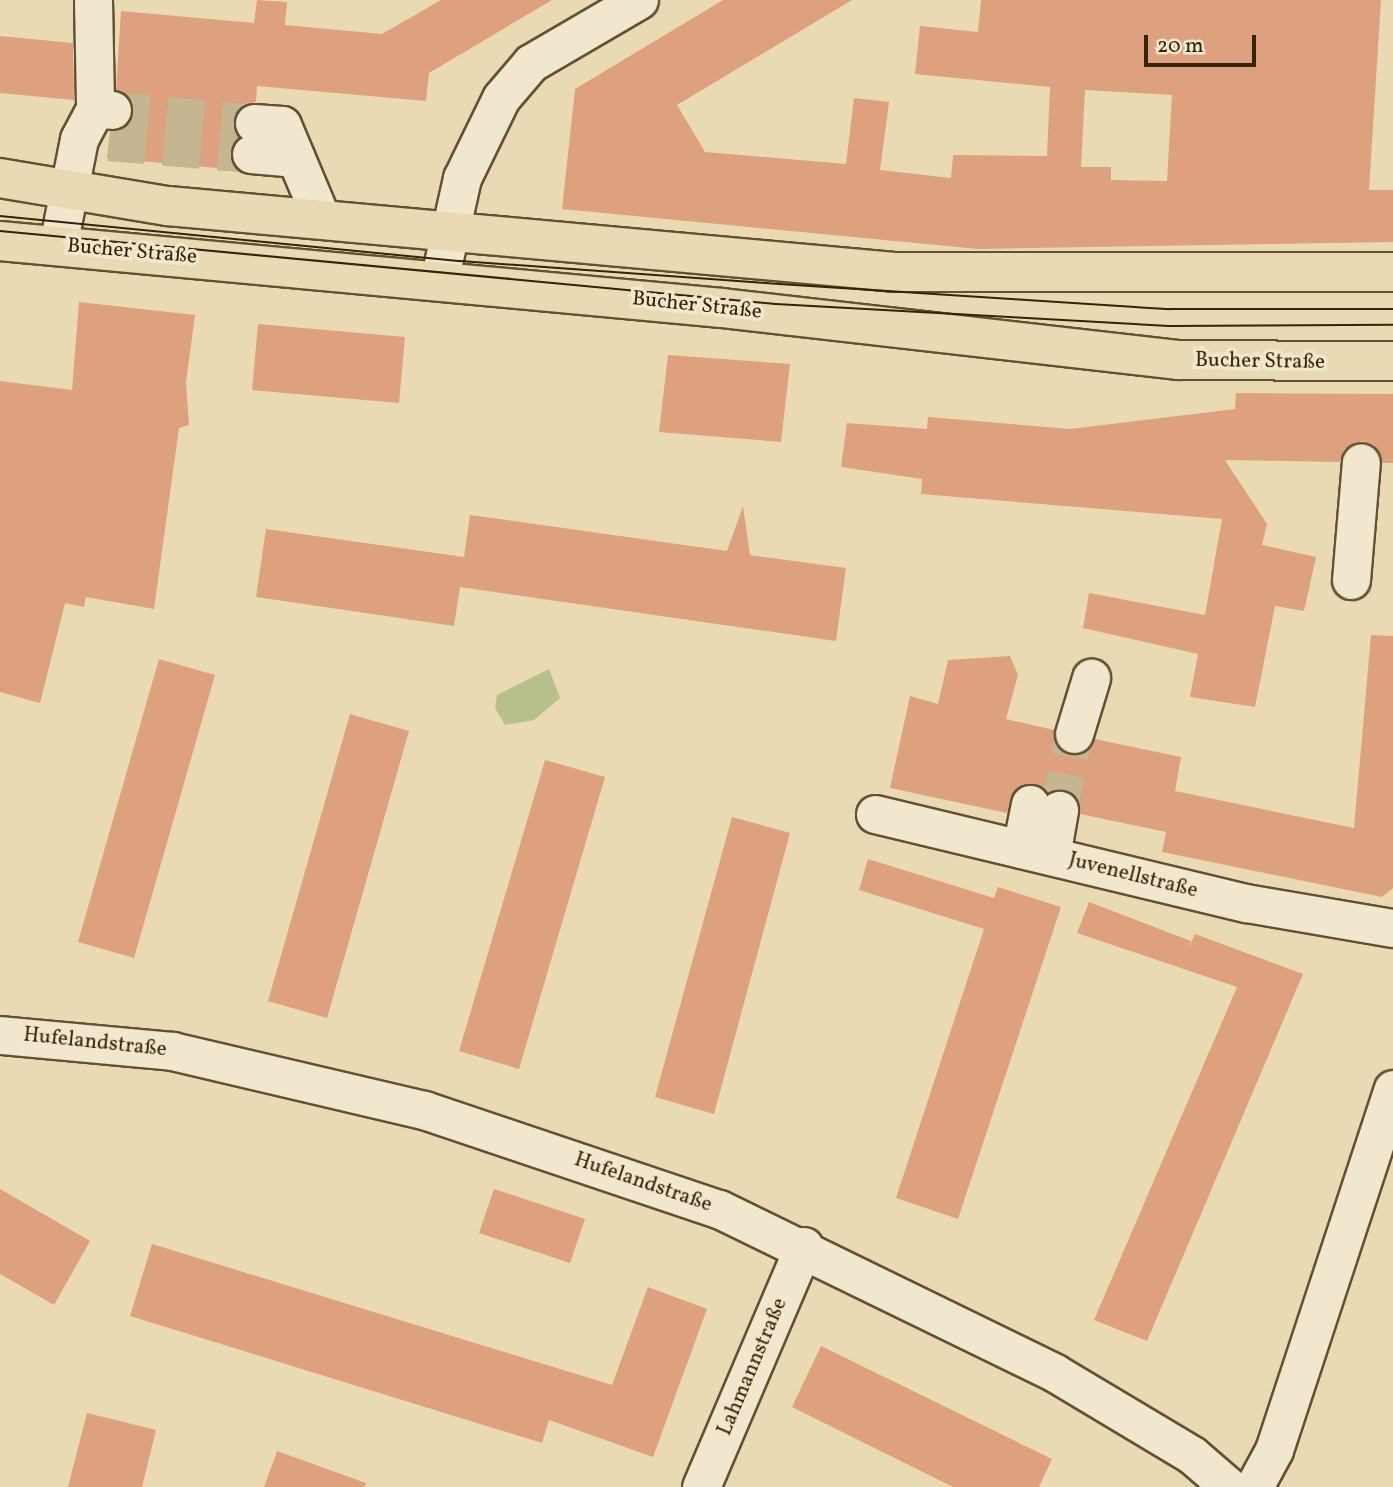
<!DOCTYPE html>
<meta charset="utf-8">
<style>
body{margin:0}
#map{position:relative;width:1393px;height:1487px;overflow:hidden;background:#eadab3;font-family:Vollkorn,serif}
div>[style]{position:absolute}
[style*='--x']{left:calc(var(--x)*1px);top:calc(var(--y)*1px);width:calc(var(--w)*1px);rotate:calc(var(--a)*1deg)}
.green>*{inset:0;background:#b6c08d}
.building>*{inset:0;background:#dda17f}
.minor-tunnel>*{height:37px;margin-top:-18.5px;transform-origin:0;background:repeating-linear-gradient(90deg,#c6b591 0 37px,transparent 0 55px)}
.roads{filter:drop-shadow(2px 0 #625132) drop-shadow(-2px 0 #625132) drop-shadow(0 2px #625132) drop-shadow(0 -2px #625132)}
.minor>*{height:37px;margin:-18.5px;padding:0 18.5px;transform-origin:18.5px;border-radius:18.5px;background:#f1e7ce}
.major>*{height:38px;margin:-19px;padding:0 19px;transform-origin:19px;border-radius:19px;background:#eadab3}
.tram>*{height:2px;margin:-1px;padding:0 1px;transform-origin:1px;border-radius:1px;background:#352307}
span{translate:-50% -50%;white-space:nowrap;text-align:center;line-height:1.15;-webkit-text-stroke:7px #f1e7ce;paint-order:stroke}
.street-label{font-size:21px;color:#352307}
.scale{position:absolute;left:1144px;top:35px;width:112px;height:32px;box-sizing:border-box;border:4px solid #352307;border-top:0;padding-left:9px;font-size:21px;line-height:24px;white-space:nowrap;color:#352307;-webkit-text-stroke:5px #f1e7ce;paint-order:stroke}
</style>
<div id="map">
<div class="green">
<div style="clip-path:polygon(549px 669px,560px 698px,534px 720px,505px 725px,495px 708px,497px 695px)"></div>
</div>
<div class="building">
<div style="clip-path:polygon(257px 0,287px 2px,285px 25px,382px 34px,441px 0,552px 0,429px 73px,426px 101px,257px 86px,256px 102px,244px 104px,233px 121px,239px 137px,230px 153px,238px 170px,107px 158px,110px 131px,122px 128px,133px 112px,130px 100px,116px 90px,121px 11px,254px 23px)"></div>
<div style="clip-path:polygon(evenodd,723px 0,852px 0,677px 105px,705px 152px,846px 164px,854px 98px,889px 102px,880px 170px,951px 178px,953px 155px,1047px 156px,1050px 87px,915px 74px,920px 26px,978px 32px,981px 0,1381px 0,1369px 190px,1393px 190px,1393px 242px,978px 249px,562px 209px,575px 89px,723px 0,1085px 90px,1172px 95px,1167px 181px,1111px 180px,1111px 167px,1081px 167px,1085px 90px)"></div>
<div style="clip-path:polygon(0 36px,73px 43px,74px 100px,0 93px)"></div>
<div style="clip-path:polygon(79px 302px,195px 315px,186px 382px,189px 425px,179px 428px,154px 609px,86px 597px,84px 607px,65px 603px,40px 703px,0 692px,0 381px,72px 390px)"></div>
<div style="clip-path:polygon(258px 324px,405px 337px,399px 403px,252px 390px)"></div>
<div style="clip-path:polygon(668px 355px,790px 364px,781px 442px,659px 432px)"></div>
<div style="clip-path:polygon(1236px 393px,1393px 394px,1393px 463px,1382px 463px,1374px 445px,1362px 441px,1344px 449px,1340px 462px,1225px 460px,1267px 524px,1262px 545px,1316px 557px,1304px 611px,1275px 606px,1255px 707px,1190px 697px,1198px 654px,1083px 628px,1089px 593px,1205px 615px,1222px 519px,921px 494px,922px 479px,841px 467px,847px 423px,927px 429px,928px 417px,1070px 429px,1235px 409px)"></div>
<div style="clip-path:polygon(743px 506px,750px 555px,846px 568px,836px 641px,460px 587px,454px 626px,256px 597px,266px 529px,464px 557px,470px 515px,727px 551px)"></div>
<div style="clip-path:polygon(1371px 635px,1393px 636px,1393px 888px,1382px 897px,1162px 852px,1166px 832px,1080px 814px,1078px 802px,1063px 790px,1047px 793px,1023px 784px,1007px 813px,890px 788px,910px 696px,938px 704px,948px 660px,1010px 656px,1018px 675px,1006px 719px,1054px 730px,1067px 754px,1088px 750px,1095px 739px,1181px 757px,1175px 791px,1354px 828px)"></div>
<div style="clip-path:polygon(159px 659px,215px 675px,134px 958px,78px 942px)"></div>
<div style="clip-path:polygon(350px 714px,409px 731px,327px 1018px,268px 1001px)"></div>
<div style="clip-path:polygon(545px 760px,605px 777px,519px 1069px,459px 1051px)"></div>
<div style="clip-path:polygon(732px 817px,790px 833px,714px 1114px,655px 1097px)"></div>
<div style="clip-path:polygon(868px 859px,994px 898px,998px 887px,1061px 907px,958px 1219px,896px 1198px,984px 929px,859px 890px)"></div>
<div style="clip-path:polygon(1089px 902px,1191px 941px,1188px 949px,1195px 934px,1303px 974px,1147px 1341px,1094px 1320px,1237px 987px,1077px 933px)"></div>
<div style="clip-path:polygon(0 1189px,90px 1241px,54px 1305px,0 1274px)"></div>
<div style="clip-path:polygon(494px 1189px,585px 1219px,570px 1263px,479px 1233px)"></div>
<div style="clip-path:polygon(152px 1244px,612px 1385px,648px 1287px,707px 1309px,653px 1457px,549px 1420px,542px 1443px,130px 1316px)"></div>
<div style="clip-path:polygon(821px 1346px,1052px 1459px,1039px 1487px,953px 1487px,792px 1407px)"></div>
<div style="clip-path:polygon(87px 1413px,156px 1430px,142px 1487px,68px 1487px)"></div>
<div style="clip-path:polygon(277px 1451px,366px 1483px,365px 1487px,264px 1487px)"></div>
</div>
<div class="minor-tunnel">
<div style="--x:112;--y:110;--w:143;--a:5.2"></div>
<div style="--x:109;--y:142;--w:143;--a:4.8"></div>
<div style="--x:1059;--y:810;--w:77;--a:-78.8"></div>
</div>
<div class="roads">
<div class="minor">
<div style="--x:93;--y:0;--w:109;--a:88.9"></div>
<div style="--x:254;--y:123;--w:28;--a:4"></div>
<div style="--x:282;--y:125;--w:103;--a:67.2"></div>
<div style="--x:251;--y:154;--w:45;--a:5.1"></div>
<div style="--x:58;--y:245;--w:108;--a:-78.8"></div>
<div style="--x:79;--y:139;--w:34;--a:-62"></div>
<div style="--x:95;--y:109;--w:17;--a:3"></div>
<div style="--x:439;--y:281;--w:106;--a:-77.4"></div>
<div style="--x:462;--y:178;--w:89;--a:-64"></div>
<div style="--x:501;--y:98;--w:46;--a:-49.4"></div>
<div style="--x:531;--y:63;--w:125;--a:-30.3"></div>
<div style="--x:1351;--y:580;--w:118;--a:-85.2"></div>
<div style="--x:1074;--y:734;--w:59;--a:-73.1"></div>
<div style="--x:875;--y:814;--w:382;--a:13.5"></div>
<div style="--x:1246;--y:903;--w:149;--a:9.7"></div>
<div style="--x:1021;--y:849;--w:46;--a:-78.7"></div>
<div style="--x:1051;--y:856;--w:47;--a:-80.1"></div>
<div style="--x:0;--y:1035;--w:173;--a:5.3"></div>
<div style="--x:172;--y:1051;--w:259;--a:13.2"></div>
<div style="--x:424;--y:1110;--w:311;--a:18.6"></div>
<div style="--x:719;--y:1209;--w:374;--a:26"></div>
<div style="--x:1055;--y:1373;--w:160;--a:30.9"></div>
<div style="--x:1192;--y:1455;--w:49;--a:40.9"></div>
<div style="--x:701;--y:1487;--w:262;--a:-66.9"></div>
<div style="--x:1254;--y:1487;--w:42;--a:-61.6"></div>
<div style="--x:1274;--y:1450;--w:380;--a:-71.8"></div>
</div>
<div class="major">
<div style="--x:0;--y:178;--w:170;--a:9.5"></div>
<div style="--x:168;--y:206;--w:729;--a:5.19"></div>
<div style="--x:894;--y:272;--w:499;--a:0"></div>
<div style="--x:0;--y:241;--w:725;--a:5.3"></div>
<div style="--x:722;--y:308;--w:459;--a:6.5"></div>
<div style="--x:1178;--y:360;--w:215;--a:0.3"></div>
</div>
</div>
<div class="tram">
<div style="--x:0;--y:216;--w:462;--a:5.6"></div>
<div style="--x:460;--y:261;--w:320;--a:4.1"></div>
<div style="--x:779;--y:284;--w:392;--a:3.7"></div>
<div style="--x:1170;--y:309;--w:223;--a:0"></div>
<div style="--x:0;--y:231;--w:779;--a:5.37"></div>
<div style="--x:776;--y:304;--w:394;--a:3.2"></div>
<div style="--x:1169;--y:326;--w:224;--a:-0.3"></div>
</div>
<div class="street-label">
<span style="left:132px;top:252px;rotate:5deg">Bucher Straße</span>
<span style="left:697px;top:306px;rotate:6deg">Bucher Straße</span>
<span style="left:1260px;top:362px;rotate:1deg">Bucher Straße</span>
<span style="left:1133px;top:876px;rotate:14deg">Juvenellstraße</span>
<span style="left:95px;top:1043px;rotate:6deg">Hufelandstraße</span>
<span style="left:643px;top:1183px;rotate:19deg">Hufelandstraße</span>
<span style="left:753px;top:1367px;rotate:-67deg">Lahmannstraße</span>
</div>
<div class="scale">20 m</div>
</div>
